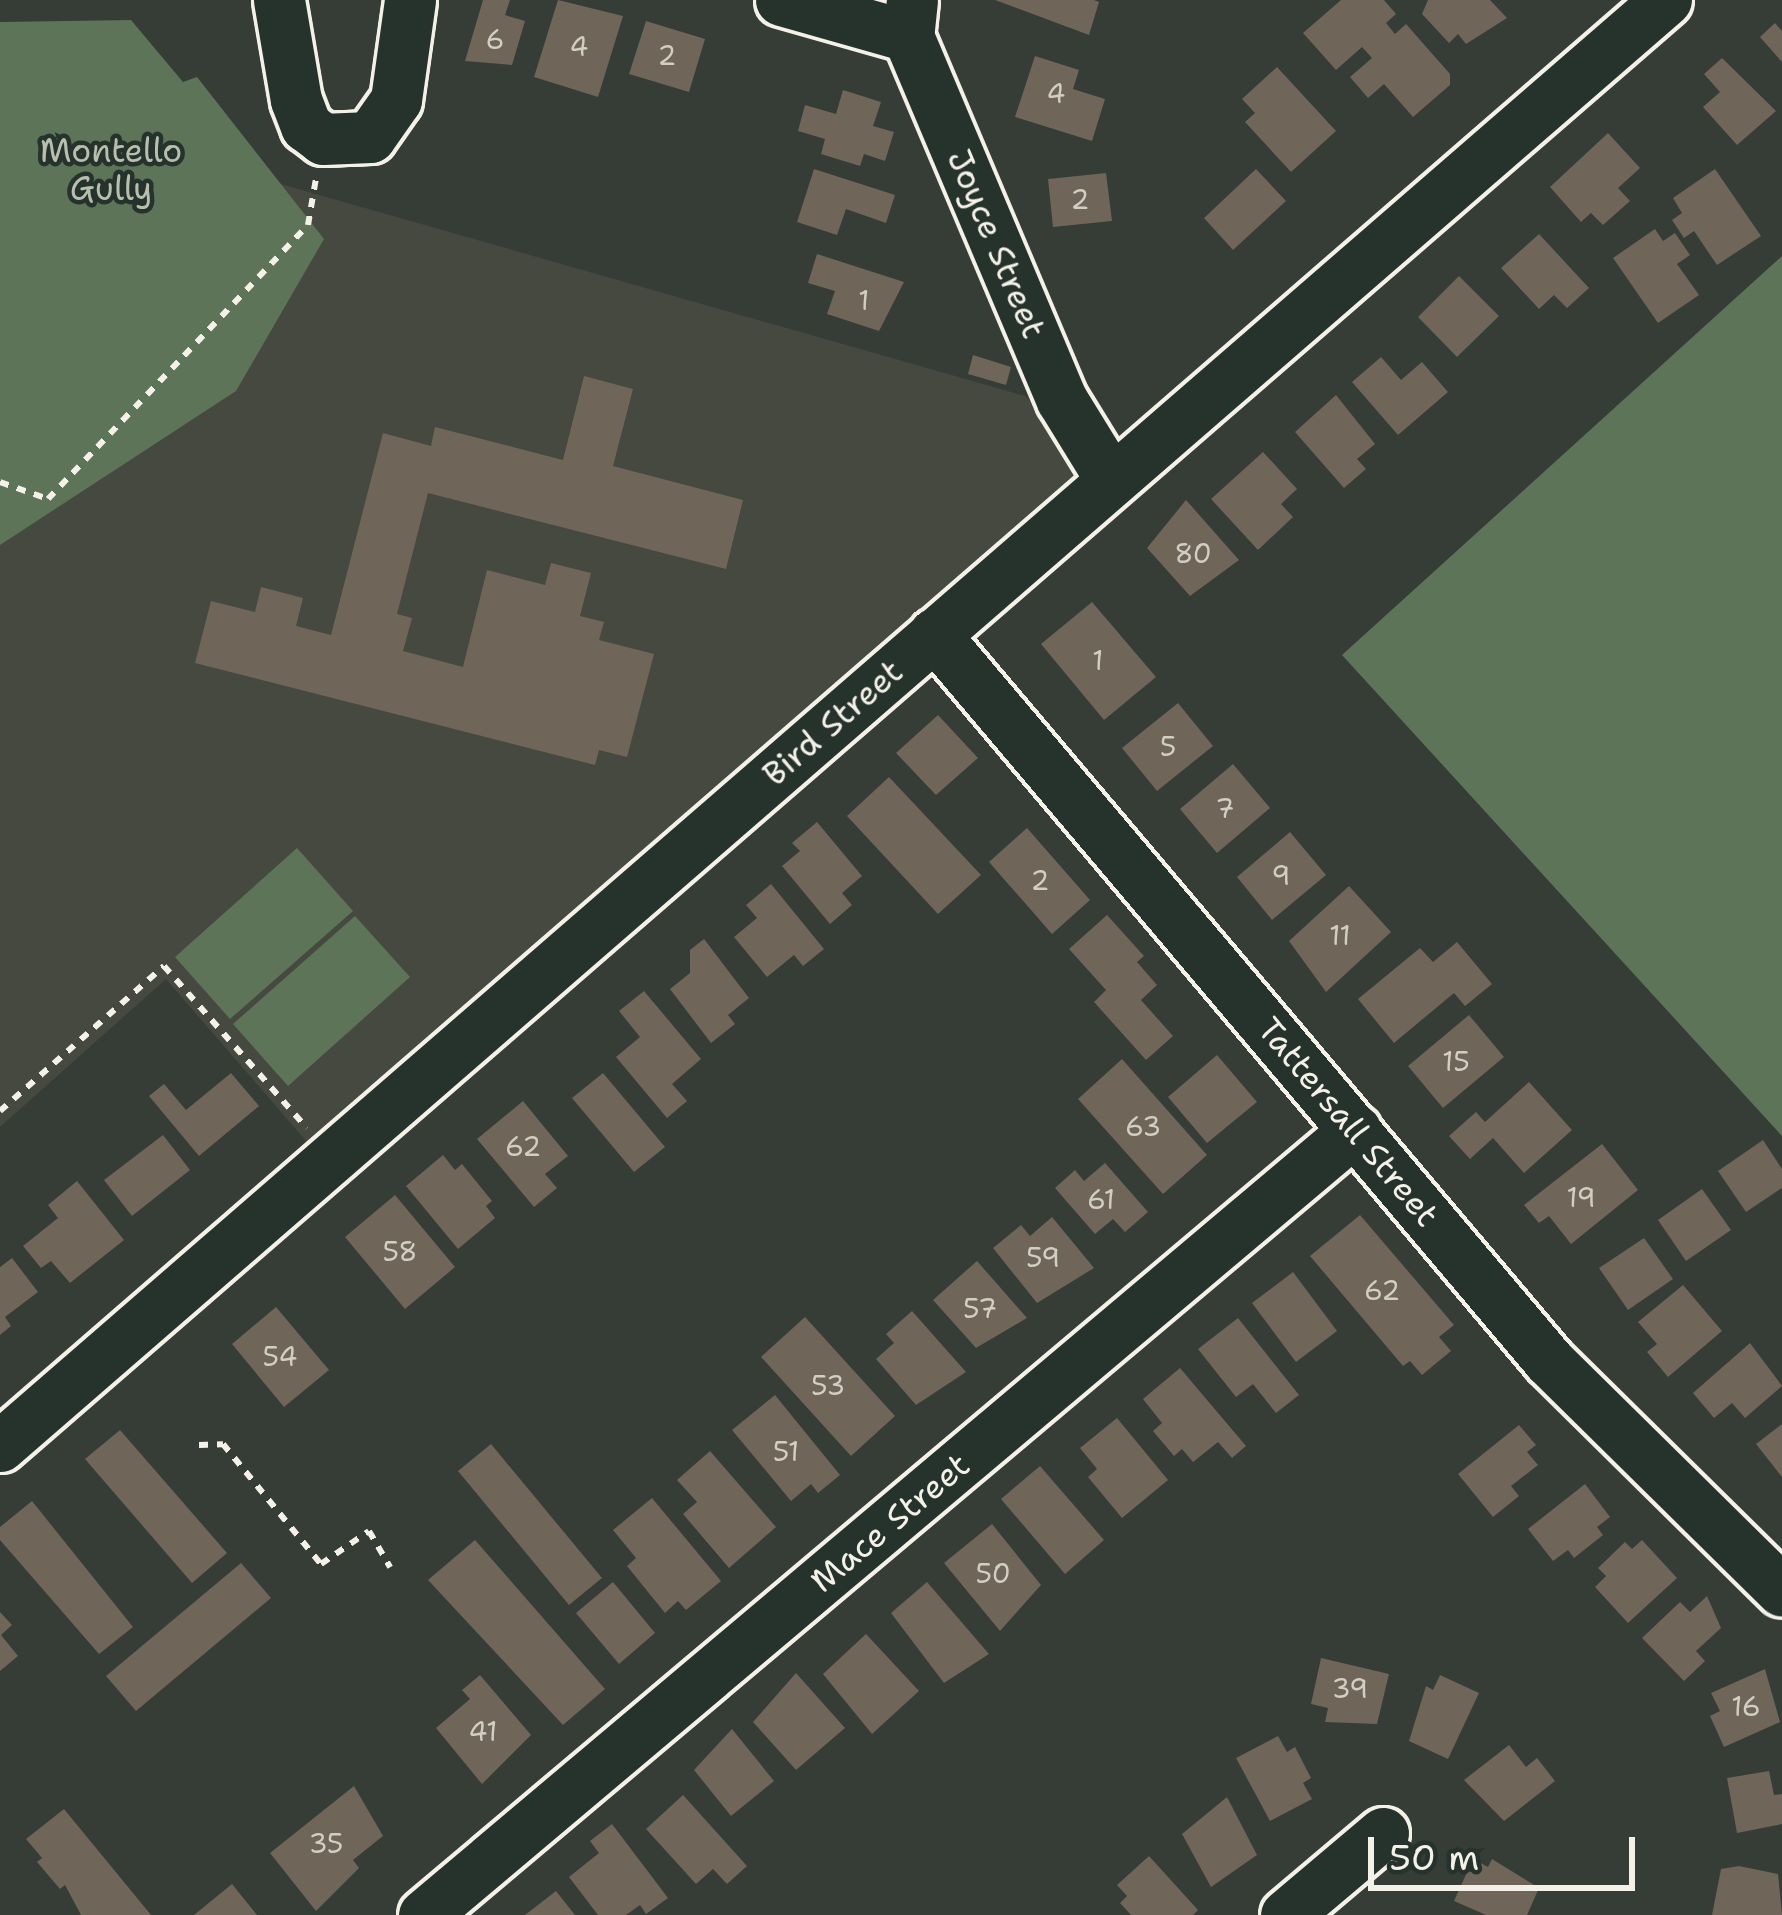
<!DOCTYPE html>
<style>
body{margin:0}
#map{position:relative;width:1782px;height:1915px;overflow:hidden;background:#353d36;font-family:"Shantell Sans",sans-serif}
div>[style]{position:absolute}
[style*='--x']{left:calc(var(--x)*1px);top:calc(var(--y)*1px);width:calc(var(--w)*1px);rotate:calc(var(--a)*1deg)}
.built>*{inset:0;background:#464940}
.green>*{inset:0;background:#5d7459}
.building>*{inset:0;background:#6f6559}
.path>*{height:6px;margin-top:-3px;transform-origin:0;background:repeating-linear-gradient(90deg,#f4f1e8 0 9px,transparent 0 18px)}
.roads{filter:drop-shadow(3px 0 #f4f1e8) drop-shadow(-3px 0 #f4f1e8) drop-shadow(0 3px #f4f1e8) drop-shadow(0 -3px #f4f1e8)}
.minor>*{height:51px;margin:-25.5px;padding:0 25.5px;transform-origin:25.5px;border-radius:25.5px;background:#26332d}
span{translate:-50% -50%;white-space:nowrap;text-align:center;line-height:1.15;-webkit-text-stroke:9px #26332d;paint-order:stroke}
.number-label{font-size:27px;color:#d3cec4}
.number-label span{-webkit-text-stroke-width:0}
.park-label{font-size:33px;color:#b8bfaf}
.street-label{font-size:33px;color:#f4f1e8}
.scale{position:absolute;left:1368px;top:1837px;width:267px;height:54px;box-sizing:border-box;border:6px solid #f4f1e8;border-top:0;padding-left:15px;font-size:36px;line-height:42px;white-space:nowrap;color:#f4f1e8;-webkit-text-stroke:9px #26332d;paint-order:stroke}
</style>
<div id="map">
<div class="built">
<div style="clip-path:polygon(263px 179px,1025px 396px,1110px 478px,326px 1164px,166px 979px,0 1127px,0 424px)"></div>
</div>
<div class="green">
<div style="clip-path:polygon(131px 20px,183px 82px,197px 77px,324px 239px,236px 391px,0 545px,0 22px)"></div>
<div style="clip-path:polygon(1782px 256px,1782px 1136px,1342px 655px)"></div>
<div style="clip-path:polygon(297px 848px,353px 911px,230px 1019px,175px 957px)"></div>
<div style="clip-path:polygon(355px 916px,410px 977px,288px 1086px,233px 1024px)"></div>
</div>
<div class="building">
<div style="clip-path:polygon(483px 0,510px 0,505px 15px,525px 21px,512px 65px,465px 61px)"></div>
<div style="clip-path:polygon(558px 0,623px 16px,598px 97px,534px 77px)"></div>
<div style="clip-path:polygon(995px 0,1094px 0,1099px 2px,1089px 35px)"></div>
<div style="clip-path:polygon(1341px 0,1384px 0,1396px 14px,1386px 23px,1395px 34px,1406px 24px,1450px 74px,1450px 85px,1413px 117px,1384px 84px,1368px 98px,1350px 77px,1372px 58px,1362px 47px,1336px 70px,1303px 33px)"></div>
<div style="clip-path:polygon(1428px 0,1490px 0,1507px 18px,1466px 44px,1458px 34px,1449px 43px,1422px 14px)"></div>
<div style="clip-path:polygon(646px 21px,705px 39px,689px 92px,629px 74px)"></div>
<div style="clip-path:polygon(1775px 23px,1782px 31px,1782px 62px,1760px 37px)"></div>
<div style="clip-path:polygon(1035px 56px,1079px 70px,1073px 89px,1105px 99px,1092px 141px,1015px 117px)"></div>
<div style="clip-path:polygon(1722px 58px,1776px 111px,1737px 145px,1703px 107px,1720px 92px,1704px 74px)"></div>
<div style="clip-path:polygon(1277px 67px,1336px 131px,1291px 172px,1245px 122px,1255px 113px,1242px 99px)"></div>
<div style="clip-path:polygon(843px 90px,881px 102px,873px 126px,894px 132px,885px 161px,864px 154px,860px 166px,821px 154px,825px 139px,798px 131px,805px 105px,836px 114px)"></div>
<div style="clip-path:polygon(1608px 133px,1640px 168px,1618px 188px,1630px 201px,1603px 225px,1591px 213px,1581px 222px,1550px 187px)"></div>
<div style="clip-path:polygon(814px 169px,895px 195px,886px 223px,846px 209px,837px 235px,797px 222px)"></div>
<div style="clip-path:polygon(1256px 169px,1286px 201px,1233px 250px,1204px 218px)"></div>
<div style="clip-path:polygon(1715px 169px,1761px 236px,1717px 265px,1694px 231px,1684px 238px,1672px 220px,1682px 213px,1673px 198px)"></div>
<div style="clip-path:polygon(1106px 173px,1112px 221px,1053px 227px,1048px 179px)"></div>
<div style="clip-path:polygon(1655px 229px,1663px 241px,1675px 233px,1690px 255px,1677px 264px,1699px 295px,1658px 323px,1613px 258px)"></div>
<div style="clip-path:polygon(1539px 234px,1589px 288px,1567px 308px,1554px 295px,1539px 309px,1501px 268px)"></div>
<div style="clip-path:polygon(817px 254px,904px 282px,879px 331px,827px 314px,835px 291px,808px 283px)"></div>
<div style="clip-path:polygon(1459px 276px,1499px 316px,1457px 357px,1418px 317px)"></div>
<div style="clip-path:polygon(973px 355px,1011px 367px,1006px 385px,968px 374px)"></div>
<div style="clip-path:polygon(1381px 357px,1401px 380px,1422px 362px,1448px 392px,1398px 435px,1352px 382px)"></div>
<div style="clip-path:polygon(584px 376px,633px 389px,613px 466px,743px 500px,726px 569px,428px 493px,397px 614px,412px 618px,403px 651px,463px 667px,487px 570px,545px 585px,551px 563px,591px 573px,580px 616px,604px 622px,599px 640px,654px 654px,627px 757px,599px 750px,595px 765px,195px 663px,211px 601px,255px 612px,261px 587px,303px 598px,296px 626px,331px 635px,383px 433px,431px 446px,435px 427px,563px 460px)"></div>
<div style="clip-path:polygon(1336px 395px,1375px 444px,1357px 459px,1366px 469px,1344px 488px,1295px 432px)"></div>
<div style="clip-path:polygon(1263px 452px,1297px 489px,1281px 504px,1293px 517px,1258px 550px,1211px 499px)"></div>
<div style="clip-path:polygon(1186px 500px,1239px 560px,1190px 596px,1147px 548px)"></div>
<div style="clip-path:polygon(1092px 602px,1156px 677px,1104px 720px,1041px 644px)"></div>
<div style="clip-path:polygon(1178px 703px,1213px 746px,1157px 791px,1122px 748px)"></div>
<div style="clip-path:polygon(938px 715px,978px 758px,936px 795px,896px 753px)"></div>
<div style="clip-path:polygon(1233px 764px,1270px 808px,1217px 853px,1180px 809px)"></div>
<div style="clip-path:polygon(889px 777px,981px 875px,938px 914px,847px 816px)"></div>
<div style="clip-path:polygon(817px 822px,862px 876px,842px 893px,852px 905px,830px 924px,782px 866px,800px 851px,792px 843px)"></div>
<div style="clip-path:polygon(1027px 828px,1090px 900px,1052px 934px,989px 862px)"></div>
<div style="clip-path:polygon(1290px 832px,1326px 875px,1272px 920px,1237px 877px)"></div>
<div style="clip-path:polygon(771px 884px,824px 949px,803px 966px,794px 955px,767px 977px,734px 937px,757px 918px,746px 905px)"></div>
<div style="clip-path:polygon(1349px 886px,1391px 932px,1326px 992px,1289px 941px)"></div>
<div style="clip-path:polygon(1107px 915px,1144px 956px,1137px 962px,1157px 985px,1141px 1000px,1173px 1036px,1146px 1060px,1094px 1002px,1106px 990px,1069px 949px)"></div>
<div style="clip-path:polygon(704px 939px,749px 998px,728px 1015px,735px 1024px,711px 1043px,670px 989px,690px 973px,690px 950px)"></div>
<div style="clip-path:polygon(1457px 942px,1492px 984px,1465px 1006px,1454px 993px,1394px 1043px,1358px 999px,1420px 948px,1433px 962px)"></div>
<div style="clip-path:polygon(644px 991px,701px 1059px,672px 1084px,687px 1101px,667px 1118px,616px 1057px,640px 1037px,619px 1011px)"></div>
<div style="clip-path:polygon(1469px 1015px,1504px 1057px,1443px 1108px,1408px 1066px)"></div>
<div style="clip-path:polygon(1217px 1055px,1257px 1102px,1207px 1143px,1168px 1097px)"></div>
<div style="clip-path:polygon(1122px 1059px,1207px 1155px,1163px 1194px,1078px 1099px)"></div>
<div style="clip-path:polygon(231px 1073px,259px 1106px,199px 1156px,149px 1096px,164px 1084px,186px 1110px)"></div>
<div style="clip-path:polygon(603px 1073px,665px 1147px,634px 1172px,572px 1098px)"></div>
<div style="clip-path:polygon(1529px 1082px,1572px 1130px,1524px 1173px,1493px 1138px,1470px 1159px,1449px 1136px,1476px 1112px,1485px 1122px)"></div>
<div style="clip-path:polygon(523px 1101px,568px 1156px,545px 1174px,557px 1188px,534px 1207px,477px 1139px)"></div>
<div style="clip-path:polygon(163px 1135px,190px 1170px,132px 1216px,104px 1180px)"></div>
<div style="clip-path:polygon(1763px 1140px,1782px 1169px,1782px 1188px,1746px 1212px,1718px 1171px)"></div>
<div style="clip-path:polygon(1602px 1144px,1638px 1190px,1571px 1244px,1549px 1216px,1539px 1223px,1524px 1205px)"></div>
<div style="clip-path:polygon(443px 1155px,455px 1170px,462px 1164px,492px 1201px,486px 1206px,495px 1218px,458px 1249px,406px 1186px)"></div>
<div style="clip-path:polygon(1105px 1163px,1148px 1212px,1125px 1232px,1113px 1219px,1095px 1234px,1055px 1188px,1075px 1170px,1084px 1181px)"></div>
<div style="clip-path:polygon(77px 1181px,124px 1240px,70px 1283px,51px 1261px,41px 1268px,23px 1246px,58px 1218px,48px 1205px)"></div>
<div style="clip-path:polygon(1702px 1189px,1731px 1230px,1686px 1261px,1658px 1220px)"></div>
<div style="clip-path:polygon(395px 1195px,455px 1267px,405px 1309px,345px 1237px)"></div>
<div style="clip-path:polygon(1360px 1215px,1454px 1325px,1439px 1337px,1451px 1351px,1422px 1375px,1410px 1361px,1403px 1366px,1310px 1256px)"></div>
<div style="clip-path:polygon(1052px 1217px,1094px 1268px,1037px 1303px,993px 1248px,1021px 1225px,1030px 1236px)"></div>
<div style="clip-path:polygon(1644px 1238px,1673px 1279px,1628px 1310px,1599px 1268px)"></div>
<div style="clip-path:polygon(12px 1258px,38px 1292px,5px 1317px,11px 1326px,0 1335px,0 1267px)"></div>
<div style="clip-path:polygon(977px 1261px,1027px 1318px,976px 1348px,933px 1300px)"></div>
<div style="clip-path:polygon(1293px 1272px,1337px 1331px,1296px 1362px,1252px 1303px)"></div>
<div style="clip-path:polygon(1683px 1285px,1722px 1331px,1668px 1377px,1647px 1352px,1657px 1344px,1638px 1322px)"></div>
<div style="clip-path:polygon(276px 1307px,329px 1370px,284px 1407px,232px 1344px)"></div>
<div style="clip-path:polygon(912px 1311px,966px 1372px,916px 1405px,876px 1359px,894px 1343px,886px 1334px)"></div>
<div style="clip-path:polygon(805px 1317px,895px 1416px,851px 1456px,761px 1357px)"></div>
<div style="clip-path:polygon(1238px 1318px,1299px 1395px,1276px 1413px,1253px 1384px,1236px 1397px,1198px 1349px)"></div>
<div style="clip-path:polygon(1750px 1343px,1782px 1386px,1745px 1418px,1732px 1403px,1714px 1418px,1693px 1393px)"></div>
<div style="clip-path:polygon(1180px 1368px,1246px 1446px,1232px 1458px,1218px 1442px,1193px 1462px,1182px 1449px,1174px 1456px,1153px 1431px,1162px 1423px,1143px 1399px)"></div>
<div style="clip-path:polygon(775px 1395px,840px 1475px,818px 1493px,811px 1484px,791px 1501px,732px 1430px)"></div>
<div style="clip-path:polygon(1117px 1418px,1168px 1480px,1122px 1518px,1088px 1477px,1097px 1469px,1080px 1448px)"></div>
<div style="clip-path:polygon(1782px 1424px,1782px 1477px,1756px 1444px)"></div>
<div style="clip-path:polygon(1519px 1425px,1536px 1445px,1527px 1452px,1538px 1465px,1511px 1486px,1519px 1496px,1493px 1517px,1458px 1474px)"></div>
<div style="clip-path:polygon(120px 1430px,227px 1553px,192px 1583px,85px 1459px)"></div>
<div style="clip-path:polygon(491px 1444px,602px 1578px,569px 1605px,458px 1471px)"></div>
<div style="clip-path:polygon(710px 1451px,776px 1527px,729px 1568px,683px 1514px,697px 1502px,677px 1480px)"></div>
<div style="clip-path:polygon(1040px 1466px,1104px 1540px,1065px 1574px,1001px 1499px)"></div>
<div style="clip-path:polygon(1585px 1484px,1610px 1517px,1597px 1527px,1603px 1535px,1574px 1558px,1568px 1550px,1553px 1561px,1528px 1529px)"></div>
<div style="clip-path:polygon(652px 1498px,721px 1581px,686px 1610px,678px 1601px,665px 1613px,627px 1566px,636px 1558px,613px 1530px)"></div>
<div style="clip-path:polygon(32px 1501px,133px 1627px,99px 1654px,0 1540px,0 1527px)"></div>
<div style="clip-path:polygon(992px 1524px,1041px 1585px,1000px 1631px,944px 1563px)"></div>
<div style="clip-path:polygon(475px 1540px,605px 1689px,563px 1725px,428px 1580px)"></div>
<div style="clip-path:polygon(1642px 1540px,1677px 1578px,1628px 1623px,1595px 1587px,1606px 1576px,1598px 1568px,1625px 1542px,1632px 1549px)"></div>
<div style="clip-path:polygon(241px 1563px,271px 1598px,136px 1711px,106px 1676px)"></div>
<div style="clip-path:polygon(613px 1582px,655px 1633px,619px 1664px,576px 1613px)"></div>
<div style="clip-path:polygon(927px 1582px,989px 1654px,944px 1683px,891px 1613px)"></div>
<div style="clip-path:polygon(1707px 1596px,1721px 1628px,1696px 1651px,1705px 1661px,1684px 1681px,1642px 1638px,1680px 1602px,1690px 1612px)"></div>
<div style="clip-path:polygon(0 1612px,12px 1625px,1px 1635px,18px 1656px,0 1671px)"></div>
<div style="clip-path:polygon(866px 1634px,919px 1691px,872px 1734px,823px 1674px)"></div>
<div style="clip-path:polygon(1321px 1658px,1389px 1674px,1377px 1724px,1325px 1722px,1328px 1708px,1311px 1704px)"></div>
<div style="clip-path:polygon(1765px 1669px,1780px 1722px,1724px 1747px,1710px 1716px,1720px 1711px,1711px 1693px)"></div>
<div style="clip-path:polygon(796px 1673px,845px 1728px,796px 1770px,753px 1722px)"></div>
<div style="clip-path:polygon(480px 1675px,531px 1735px,482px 1784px,436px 1728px,470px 1699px,462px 1690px)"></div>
<div style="clip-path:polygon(1440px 1675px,1479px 1693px,1448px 1759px,1409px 1741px,1426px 1686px,1433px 1690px)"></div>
<div style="clip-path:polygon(732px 1729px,774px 1781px,731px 1816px,694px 1770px)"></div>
<div style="clip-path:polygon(1278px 1736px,1287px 1752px,1295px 1747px,1311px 1778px,1303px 1783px,1312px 1799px,1270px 1821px,1236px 1758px)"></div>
<div style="clip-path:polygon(1509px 1745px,1526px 1767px,1537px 1758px,1555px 1781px,1504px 1821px,1464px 1780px)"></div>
<div style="clip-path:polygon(1769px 1771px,1774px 1795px,1782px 1794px,1782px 1824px,1737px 1833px,1727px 1778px)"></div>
<div style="clip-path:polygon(354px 1786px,383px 1836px,353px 1860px,359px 1868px,316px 1911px,270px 1853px)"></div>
<div style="clip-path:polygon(683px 1795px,747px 1866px,727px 1884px,713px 1869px,696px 1884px,646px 1829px)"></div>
<div style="clip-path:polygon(1227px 1797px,1257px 1855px,1211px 1887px,1182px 1834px)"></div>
<div style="clip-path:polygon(64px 1809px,151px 1915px,81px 1915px,65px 1885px,60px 1889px,37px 1862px,42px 1858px,26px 1839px)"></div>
<div style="clip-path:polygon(612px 1824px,668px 1898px,646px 1914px,640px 1905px,626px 1915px,598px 1915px,569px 1877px,599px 1853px,590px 1841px)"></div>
<div style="clip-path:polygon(1149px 1856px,1198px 1910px,1193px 1915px,1131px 1915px,1120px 1903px,1127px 1896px,1117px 1885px)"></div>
<div style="clip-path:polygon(1473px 1859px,1488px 1867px,1492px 1859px,1539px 1888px,1527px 1915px,1486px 1915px,1454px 1901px)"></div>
<div style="clip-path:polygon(1739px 1866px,1778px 1874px,1782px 1915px,1712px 1915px,1721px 1869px)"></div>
<div style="clip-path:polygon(232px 1884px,257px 1915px,194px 1915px)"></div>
<div style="clip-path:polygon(556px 1891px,575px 1915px,525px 1915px)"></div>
</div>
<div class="path">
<div style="--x:0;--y:482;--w:51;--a:19.5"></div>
<div style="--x:48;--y:499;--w:378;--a:-46.5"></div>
<div style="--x:308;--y:225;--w:48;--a:-80.3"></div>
<div style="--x:0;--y:1111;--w:219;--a:-41.5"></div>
<div style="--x:164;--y:966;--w:216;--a:48.6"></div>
<div style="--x:199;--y:1445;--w:24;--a:-2"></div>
<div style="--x:223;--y:1444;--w:155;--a:50.8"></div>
<div style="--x:321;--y:1564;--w:58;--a:-34.5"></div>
<div style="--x:369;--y:1531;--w:42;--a:59.7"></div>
</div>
<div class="roads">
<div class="minor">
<div style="--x:279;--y:0;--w:101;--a:80.4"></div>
<div style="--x:296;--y:100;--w:28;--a:69"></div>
<div style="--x:306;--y:126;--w:21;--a:37"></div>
<div style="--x:323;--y:139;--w:47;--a:-2.4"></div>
<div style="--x:370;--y:137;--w:45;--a:-54.9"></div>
<div style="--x:396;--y:100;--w:101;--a:-82"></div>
<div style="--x:781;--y:0;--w:132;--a:15.8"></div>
<div style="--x:912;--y:0;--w:36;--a:96"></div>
<div style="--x:908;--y:36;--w:395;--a:67.1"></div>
<div style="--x:1062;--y:400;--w:92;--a:58.4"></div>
<div style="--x:934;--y:634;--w:952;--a:49.77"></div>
<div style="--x:1549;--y:1361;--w:327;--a:44.6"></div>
<div style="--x:0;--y:1446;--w:2206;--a:-40.96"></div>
<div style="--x:424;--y:1915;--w:1218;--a:-40.14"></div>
<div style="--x:1286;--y:1915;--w:127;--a:-40.2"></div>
</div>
</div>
<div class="number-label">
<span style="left:495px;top:40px">6</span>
<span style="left:579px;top:47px">4</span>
<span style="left:667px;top:56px">2</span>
<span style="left:1056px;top:94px">4</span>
<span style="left:1080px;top:200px">2</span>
<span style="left:864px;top:301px">1</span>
<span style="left:1193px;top:554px">80</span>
<span style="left:1098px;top:661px">1</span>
<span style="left:1168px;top:747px">5</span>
<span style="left:1225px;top:809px">7</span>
<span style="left:1281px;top:876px">9</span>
<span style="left:1040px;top:881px">2</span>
<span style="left:1340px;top:936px">11</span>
<span style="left:1456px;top:1062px">15</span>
<span style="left:1143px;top:1127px">63</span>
<span style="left:523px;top:1147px">62</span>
<span style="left:1581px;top:1198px">19</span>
<span style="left:1101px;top:1200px">61</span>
<span style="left:400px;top:1252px">58</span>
<span style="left:1043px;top:1258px">59</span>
<span style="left:1382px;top:1291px">62</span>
<span style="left:980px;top:1309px">57</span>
<span style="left:280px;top:1357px">54</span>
<span style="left:828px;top:1386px">53</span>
<span style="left:786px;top:1452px">51</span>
<span style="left:993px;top:1574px">50</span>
<span style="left:1350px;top:1689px">39</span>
<span style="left:1746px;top:1707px">16</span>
<span style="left:483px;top:1732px">41</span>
<span style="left:326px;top:1844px">35</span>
</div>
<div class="park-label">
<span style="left:111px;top:170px">Montello<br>Gully</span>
</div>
<div class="street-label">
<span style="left:996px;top:244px;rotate:67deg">Joyce Street</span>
<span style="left:833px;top:723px;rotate:-41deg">Bird Street</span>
<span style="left:1348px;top:1122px;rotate:50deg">Tattersall Street</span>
<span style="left:890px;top:1523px;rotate:-40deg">Mace Street</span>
</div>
<div class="scale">50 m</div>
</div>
